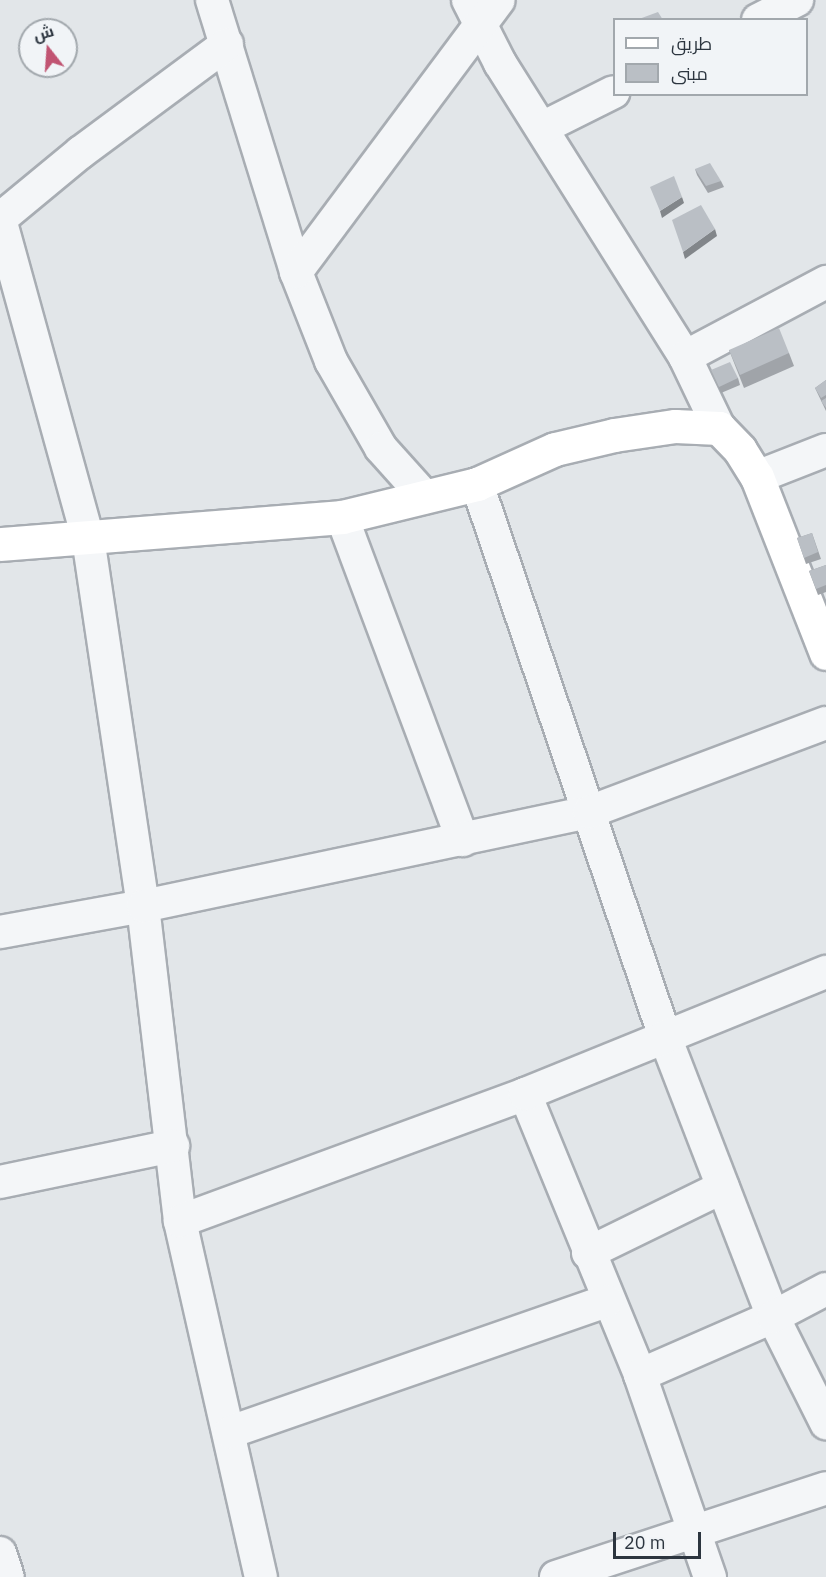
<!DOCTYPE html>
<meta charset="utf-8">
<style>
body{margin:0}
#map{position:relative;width:826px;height:1577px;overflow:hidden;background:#e2e6e9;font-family:"IBM Plex Sans",Cairo,sans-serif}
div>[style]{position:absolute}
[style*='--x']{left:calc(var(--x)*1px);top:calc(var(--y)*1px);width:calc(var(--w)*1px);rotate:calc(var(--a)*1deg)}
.roads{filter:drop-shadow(2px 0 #a8adb3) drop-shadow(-2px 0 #a8adb3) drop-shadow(0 2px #a8adb3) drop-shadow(0 -2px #a8adb3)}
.street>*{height:32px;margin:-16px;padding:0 16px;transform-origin:16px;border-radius:16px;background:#f4f6f8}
.secondary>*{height:33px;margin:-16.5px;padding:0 16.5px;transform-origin:16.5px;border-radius:16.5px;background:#fff}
.wall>*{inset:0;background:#a0a4a9}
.shaded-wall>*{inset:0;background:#82868a}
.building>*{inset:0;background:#babfc5}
span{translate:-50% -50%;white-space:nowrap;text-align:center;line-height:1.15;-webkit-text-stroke:6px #f1f4f7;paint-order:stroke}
.legend{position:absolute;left:613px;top:18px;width:195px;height:78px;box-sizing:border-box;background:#f1f4f7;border:2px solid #a2a8ad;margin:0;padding:8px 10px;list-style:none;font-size:18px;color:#2c353f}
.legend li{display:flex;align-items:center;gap:12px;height:30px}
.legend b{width:30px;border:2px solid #a2a8ad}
.north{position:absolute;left:18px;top:18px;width:60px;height:60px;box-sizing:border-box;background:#f1f4f7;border:2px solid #a2a8ad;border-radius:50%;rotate:343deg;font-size:16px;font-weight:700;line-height:24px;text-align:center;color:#2c353f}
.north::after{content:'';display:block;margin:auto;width:21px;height:27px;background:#c15472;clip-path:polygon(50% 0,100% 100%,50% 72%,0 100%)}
.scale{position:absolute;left:613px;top:1532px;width:88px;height:27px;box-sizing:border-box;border:3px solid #2c353f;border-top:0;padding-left:8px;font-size:18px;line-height:21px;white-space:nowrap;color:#2c353f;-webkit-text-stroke:4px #f1f4f7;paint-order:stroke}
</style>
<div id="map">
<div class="roads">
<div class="street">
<div style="--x:212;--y:0;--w:285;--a:72.8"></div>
<div style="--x:296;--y:272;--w:96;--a:68.5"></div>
<div style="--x:331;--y:361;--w:100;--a:60.1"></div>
<div style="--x:381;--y:448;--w:66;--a:48.1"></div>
<div style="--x:468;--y:0;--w:71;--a:63.1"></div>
<div style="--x:500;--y:63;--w:347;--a:57.8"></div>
<div style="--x:685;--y:357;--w:79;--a:64.4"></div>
<div style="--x:758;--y:20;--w:44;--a:-27.1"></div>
<div style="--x:227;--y:44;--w:182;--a:143.5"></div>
<div style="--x:81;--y:152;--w:105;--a:140.4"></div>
<div style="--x:0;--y:219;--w:331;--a:74.6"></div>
<div style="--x:88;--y:538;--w:372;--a:81.5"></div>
<div style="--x:143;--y:906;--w:317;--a:83.3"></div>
<div style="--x:180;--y:1221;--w:365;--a:77.2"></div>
<div style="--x:542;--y:128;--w:80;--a:-26.6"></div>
<div style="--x:296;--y:272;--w:339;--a:-53.3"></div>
<div style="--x:685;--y:357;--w:160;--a:-28"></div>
<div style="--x:757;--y:477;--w:74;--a:-21.4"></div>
<div style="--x:477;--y:484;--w:584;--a:71.22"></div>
<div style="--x:665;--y:1037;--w:300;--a:68.9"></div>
<div style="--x:773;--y:1317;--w:119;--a:63.4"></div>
<div style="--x:342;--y:517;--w:345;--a:69.5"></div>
<div style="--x:0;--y:932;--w:145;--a:-10.3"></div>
<div style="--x:143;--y:906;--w:456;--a:-11.9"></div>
<div style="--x:589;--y:812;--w:253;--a:-20.6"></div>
<div style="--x:525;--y:1094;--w:304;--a:67.7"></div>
<div style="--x:640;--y:1375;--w:214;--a:70.9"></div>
<div style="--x:0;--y:1182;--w:177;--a:-11.8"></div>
<div style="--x:180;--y:1221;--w:368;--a:-20.2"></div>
<div style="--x:525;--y:1094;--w:325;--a:-22.1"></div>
<div style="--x:588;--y:1253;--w:150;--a:-26.1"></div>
<div style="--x:640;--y:1375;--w:145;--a:-23.6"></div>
<div style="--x:773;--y:1317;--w:60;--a:-27.8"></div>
<div style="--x:230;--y:1432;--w:399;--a:-19.2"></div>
<div style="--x:0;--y:1553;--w:25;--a:72"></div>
<div style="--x:556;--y:1577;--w:284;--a:-18.2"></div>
</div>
<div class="secondary">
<div style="--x:0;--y:544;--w:343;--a:-4.5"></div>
<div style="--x:342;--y:517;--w:139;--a:-13.7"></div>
<div style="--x:477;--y:484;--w:85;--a:-24.2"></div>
<div style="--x:555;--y:449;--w:61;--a:-13.3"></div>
<div style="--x:614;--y:435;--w:62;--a:-8.4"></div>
<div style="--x:675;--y:426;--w:44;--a:2.6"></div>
<div style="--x:719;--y:428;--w:30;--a:46"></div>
<div style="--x:740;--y:450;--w:32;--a:58"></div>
<div style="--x:757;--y:477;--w:189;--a:68.6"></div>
</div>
</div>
<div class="wall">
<div style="clip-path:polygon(695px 169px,721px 181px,724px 187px,708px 193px,697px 175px)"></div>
<div style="clip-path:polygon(729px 350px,789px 353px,794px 366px,744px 388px)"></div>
<div style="clip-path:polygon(711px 370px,738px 378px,740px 385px,721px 393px)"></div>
<div style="clip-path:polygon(826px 380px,826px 411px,815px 388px)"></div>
<div style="clip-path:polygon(812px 533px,821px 559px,806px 564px,797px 538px)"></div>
<div style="clip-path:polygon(826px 565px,826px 592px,818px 595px,809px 571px)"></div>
</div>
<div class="shaded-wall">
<div style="clip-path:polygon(682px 197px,684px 203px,662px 218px,660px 211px)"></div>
<div style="clip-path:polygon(715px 229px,717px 236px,685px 259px,683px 252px)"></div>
</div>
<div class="building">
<div style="clip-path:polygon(658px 12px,663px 20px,639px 19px)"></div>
<div style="clip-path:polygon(710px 163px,721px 181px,706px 186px,695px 169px)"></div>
<div style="clip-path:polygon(674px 176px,682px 197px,660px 211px,650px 187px)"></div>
<div style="clip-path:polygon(701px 205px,715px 229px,683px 252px,672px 220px)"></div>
<div style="clip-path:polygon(779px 328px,789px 353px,740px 375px,729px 350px)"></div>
<div style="clip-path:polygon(730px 362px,738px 378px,719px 387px,711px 370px)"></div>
<div style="clip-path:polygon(826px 380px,826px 395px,821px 398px,815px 388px)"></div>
<div style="clip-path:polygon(826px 398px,826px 408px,821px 401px)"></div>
<div style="clip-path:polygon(812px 533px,818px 552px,804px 558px,797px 538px)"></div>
<div style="clip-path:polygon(826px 565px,826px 585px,816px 589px,809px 571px)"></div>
</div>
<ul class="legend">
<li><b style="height:8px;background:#fff"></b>طريق</li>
<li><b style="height:16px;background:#babfc5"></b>مبنى</li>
</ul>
<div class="north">ش</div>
<div class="scale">20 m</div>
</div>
